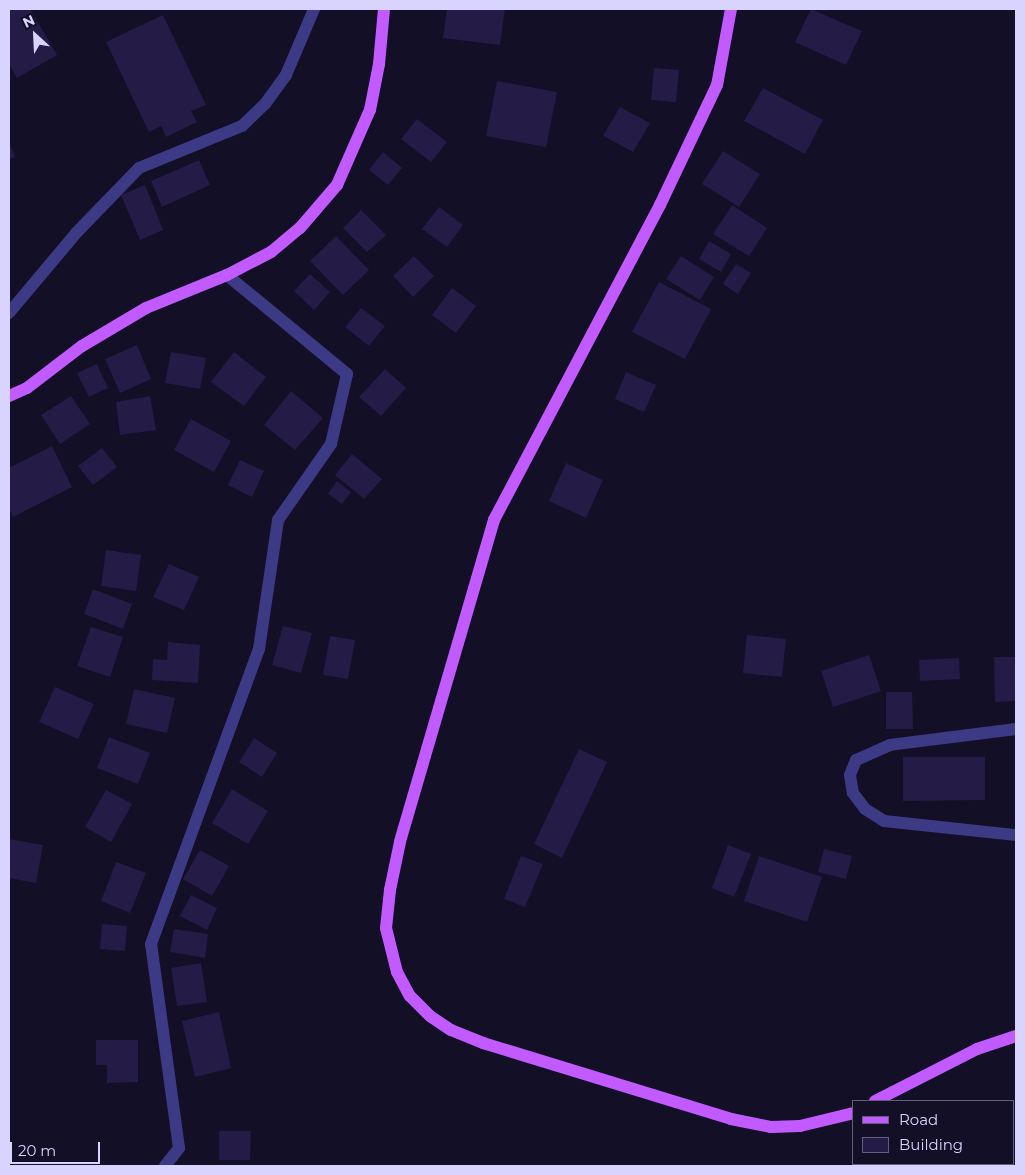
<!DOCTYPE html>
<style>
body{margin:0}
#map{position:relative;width:1025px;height:1175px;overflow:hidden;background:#130f26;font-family:Montserrat,sans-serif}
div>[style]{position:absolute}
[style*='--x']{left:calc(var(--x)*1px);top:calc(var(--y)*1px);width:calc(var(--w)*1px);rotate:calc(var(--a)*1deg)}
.building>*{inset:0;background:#241b47}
.service>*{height:12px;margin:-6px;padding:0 6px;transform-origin:6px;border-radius:6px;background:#3d3a85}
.minor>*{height:12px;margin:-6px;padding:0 6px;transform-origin:6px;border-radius:6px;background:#3d3a85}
.primary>*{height:12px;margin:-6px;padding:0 6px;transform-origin:6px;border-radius:6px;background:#c25bff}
span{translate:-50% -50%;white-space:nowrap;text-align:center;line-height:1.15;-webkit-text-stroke:4px #130f26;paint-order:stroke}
.frame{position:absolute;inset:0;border:10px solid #d9d4ff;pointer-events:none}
.legend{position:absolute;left:852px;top:1100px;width:162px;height:65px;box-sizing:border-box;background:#130f26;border:1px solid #625e7d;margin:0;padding:6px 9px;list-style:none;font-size:15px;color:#d9d4ff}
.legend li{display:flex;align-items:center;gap:10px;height:25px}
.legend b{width:25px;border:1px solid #625e7d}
.north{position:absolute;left:10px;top:10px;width:50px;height:50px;-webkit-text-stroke:4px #130f26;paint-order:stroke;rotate:335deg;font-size:14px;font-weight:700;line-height:20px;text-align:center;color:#d9d4ff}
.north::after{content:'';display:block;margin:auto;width:18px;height:22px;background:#d9d4ff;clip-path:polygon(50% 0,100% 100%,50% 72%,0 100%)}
.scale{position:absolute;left:10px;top:1142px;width:90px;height:22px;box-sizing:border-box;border:2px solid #d9d4ff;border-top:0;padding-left:6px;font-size:15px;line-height:18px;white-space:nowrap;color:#d9d4ff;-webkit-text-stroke:4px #130f26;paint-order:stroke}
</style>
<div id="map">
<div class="building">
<div style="clip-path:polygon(9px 9px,30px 9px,57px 55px,17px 78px,9px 64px)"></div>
<div style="clip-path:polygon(447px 9px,505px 9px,500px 45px,443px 38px)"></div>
<div style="clip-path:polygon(811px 9px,862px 31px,846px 65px,795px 42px)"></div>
<div style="clip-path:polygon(163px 15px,206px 105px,191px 111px,197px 122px,166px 137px,161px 126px,149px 132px,106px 42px)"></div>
<div style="clip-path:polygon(654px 68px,679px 70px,676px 102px,651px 100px)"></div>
<div style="clip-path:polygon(497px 81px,557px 92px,546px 147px,486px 136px)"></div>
<div style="clip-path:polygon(763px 88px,823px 120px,805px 154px,744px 121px)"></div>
<div style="clip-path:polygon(620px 107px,650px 123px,633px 152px,603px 136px)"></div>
<div style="clip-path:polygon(417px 119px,447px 142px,431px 162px,401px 139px)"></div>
<div style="clip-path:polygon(9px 143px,15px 157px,9px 159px)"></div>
<div style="clip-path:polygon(723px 151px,760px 174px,739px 207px,702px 184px)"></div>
<div style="clip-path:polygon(383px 152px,402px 168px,388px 185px,369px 170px)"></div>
<div style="clip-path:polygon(199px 160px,210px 185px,162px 207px,151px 181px)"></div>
<div style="clip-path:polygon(145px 185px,163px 230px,140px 240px,121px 195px)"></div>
<div style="clip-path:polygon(732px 205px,767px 228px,749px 256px,713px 234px)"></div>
<div style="clip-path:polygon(439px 207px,463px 225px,447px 247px,422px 229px)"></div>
<div style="clip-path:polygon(361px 210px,386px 235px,367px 252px,343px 228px)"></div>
<div style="clip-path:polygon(336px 236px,369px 270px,343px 295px,310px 261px)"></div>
<div style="clip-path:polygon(709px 241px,731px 254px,721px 272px,699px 259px)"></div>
<div style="clip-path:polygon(414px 256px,434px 276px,413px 297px,393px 276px)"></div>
<div style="clip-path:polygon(681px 256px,714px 277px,700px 300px,666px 279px)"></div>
<div style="clip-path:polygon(736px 264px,751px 273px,738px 294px,723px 284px)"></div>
<div style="clip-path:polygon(310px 274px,330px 292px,314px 310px,294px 291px)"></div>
<div style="clip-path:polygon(659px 282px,711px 309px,685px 359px,632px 332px)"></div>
<div style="clip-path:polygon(452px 288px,476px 306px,456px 333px,432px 315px)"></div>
<div style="clip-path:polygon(361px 308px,385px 326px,369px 346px,345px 327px)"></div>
<div style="clip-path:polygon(137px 345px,151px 379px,120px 393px,105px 359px)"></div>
<div style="clip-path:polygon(171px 352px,206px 358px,200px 389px,165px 383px)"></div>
<div style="clip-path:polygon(234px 352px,266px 377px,244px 406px,211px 382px)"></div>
<div style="clip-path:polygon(97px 364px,108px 388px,89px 397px,77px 373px)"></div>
<div style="clip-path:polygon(385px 369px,406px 388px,381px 416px,359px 397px)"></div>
<div style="clip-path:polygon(626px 372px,656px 385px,644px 412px,615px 399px)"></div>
<div style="clip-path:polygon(291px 391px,323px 418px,295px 450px,264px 425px)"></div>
<div style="clip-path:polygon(71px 396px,90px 424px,60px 444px,41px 415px)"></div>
<div style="clip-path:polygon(150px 396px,156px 430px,120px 435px,116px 402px)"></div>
<div style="clip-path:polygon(191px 419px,231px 441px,214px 472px,174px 450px)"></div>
<div style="clip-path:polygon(52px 446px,72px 487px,13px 517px,9px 508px,9px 468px)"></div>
<div style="clip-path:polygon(102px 448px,117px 467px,93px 485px,78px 466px)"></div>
<div style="clip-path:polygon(352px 454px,382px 479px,364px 499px,335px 475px)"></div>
<div style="clip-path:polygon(240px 460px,264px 471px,252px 497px,228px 485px)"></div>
<div style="clip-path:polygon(566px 463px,603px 480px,586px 518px,549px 501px)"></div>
<div style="clip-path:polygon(337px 481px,351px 492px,342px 504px,328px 494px)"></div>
<div style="clip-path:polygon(106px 550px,141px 555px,136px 591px,101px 586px)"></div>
<div style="clip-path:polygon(169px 564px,199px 577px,184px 610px,153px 597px)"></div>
<div style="clip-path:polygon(93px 589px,132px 604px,123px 629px,84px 614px)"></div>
<div style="clip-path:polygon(283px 626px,312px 633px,301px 673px,272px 665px)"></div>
<div style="clip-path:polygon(91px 627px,123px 637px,110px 677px,77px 666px)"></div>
<div style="clip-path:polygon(747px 635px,786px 639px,782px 677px,743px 673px)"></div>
<div style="clip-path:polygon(330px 636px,355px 640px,348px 679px,323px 675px)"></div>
<div style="clip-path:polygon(168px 642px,200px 645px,198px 683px,152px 680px,153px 659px,167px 660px)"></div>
<div style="clip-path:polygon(869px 655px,881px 691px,833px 707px,821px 671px)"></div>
<div style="clip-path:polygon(994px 657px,1016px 657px,1016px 701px,995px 702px)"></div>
<div style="clip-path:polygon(959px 658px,960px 679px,920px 681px,919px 660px)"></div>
<div style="clip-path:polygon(55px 687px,94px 704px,78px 739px,39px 722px)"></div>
<div style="clip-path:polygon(134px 689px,175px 698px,167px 733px,126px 724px)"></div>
<div style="clip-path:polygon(886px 692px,912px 692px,913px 729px,886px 729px)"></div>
<div style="clip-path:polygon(109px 737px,150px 753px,138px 784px,97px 768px)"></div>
<div style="clip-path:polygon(254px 738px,277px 753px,262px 777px,239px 762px)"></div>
<div style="clip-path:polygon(579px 749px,607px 762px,562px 858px,534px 844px)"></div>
<div style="clip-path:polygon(903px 757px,985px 757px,985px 800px,903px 801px)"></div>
<div style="clip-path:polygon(232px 789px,268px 811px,248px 844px,212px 823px)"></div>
<div style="clip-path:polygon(106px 790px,132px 804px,111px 842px,85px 827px)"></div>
<div style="clip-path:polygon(9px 839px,43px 845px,36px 883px,9px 878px)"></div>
<div style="clip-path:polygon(728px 845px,751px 854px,734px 897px,712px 888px)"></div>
<div style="clip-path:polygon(824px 849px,852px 856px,846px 879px,818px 872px)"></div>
<div style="clip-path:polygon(200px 850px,229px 866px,212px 896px,183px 879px)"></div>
<div style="clip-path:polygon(521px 856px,543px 864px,525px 907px,504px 899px)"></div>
<div style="clip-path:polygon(759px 856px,822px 877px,807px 922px,744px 901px)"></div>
<div style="clip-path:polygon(116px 862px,146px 873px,130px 913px,101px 901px)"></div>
<div style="clip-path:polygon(191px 895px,217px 908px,207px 930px,180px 916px)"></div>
<div style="clip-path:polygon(102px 924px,127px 926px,125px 951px,100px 949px)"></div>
<div style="clip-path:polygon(174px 929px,208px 934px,205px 958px,170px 952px)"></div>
<div style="clip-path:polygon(201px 963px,207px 1002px,177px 1006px,171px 968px)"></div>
<div style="clip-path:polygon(219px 1012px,231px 1068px,195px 1077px,182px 1021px)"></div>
<div style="clip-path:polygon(96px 1040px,138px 1040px,138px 1082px,107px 1083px,107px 1065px,96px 1065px)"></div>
<div style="clip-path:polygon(219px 1131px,251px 1131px,250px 1160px,219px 1160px)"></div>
</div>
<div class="service">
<div style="--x:165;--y:1166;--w:23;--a:-52"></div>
<div style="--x:179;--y:1148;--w:206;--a:-97.8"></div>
<div style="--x:151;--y:944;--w:314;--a:-69.9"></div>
<div style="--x:259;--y:649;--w:130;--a:-81.6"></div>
<div style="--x:278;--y:520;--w:93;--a:-55.1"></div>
<div style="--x:331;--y:444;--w:72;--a:-77.1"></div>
<div style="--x:347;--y:374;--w:156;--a:-140.5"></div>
</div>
<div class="minor">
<div style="--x:9;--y:313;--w:106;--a:-50"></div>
<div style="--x:77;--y:232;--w:89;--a:-45.9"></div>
<div style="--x:139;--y:168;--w:111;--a:-22.2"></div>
<div style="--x:242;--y:126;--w:32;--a:-44"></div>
<div style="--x:265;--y:104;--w:36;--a:-54"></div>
<div style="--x:286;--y:75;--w:72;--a:-67"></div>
<div style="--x:1016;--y:729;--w:127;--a:172.8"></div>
<div style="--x:890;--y:745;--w:37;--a:156"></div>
<div style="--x:856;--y:760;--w:16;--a:112"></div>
<div style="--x:850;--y:775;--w:18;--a:81"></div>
<div style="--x:853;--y:793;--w:20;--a:53"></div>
<div style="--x:865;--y:809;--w:22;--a:32"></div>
<div style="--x:884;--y:821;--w:133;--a:6.1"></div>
</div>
<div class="primary">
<div style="--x:731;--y:9;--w:77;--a:100.4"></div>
<div style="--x:717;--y:85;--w:133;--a:115.4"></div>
<div style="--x:660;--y:205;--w:356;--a:117.8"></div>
<div style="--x:494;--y:520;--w:335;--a:106.3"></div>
<div style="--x:400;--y:842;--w:49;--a:101.8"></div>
<div style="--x:390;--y:890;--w:38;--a:96"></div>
<div style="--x:386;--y:928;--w:45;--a:76"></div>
<div style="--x:397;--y:972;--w:27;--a:62"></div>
<div style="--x:410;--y:996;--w:28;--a:45"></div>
<div style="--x:430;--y:1016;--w:25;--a:34"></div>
<div style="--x:451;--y:1030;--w:35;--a:22"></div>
<div style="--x:483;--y:1043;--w:259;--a:17"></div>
<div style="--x:731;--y:1119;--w:41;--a:11.3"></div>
<div style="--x:771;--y:1127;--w:29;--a:-2"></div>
<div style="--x:800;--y:1126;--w:56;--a:-13.5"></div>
<div style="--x:9;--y:396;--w:20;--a:-24"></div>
<div style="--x:27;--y:388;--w:69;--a:-37.4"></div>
<div style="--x:82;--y:346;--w:74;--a:-30.7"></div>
<div style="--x:146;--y:308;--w:87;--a:-22.2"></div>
<div style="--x:227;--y:275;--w:50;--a:-27.6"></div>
<div style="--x:271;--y:252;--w:38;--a:-40"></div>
<div style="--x:300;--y:228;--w:57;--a:-49.3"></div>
<div style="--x:337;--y:185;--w:82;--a:-66.3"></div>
<div style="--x:370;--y:110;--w:47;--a:-78.9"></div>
<div style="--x:379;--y:64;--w:55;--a:-84.8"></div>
<div style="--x:875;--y:1101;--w:114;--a:-27"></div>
<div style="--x:977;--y:1049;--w:41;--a:-18.4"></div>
</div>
<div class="frame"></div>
<ul class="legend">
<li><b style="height:6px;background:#c25bff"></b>Road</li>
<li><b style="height:14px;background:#241b47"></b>Building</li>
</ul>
<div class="north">N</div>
<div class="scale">20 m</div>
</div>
